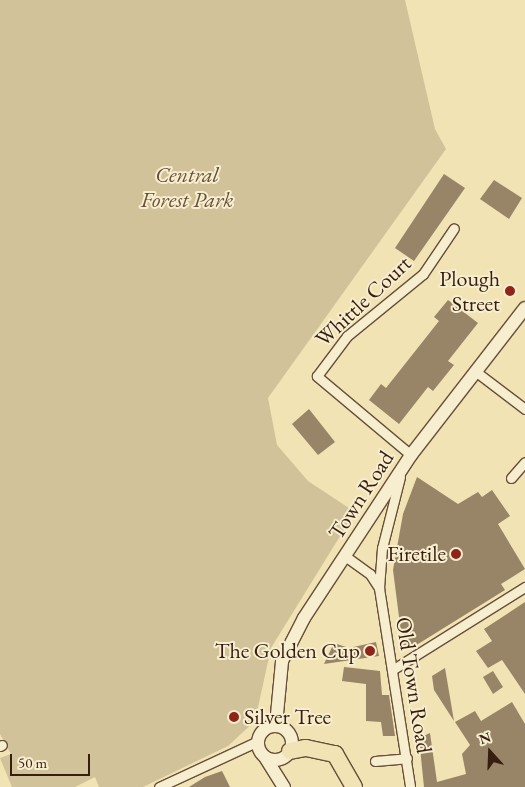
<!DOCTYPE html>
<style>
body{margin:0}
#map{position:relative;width:525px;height:787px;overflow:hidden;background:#f2e3b5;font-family:"EB Garamond",serif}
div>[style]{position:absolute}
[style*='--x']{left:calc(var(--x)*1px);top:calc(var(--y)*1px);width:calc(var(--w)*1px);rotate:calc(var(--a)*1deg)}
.green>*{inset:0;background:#d2c299}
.building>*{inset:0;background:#988466}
.roads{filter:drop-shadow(1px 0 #664f39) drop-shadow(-1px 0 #664f39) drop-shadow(0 1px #664f39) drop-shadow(0 -1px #664f39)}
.street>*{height:9px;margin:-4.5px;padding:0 4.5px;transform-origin:4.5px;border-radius:4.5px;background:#f7edcf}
.secondary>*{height:12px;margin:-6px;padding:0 6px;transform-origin:6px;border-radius:6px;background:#f7edcf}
.secondary>.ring{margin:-6px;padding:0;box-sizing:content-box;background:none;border:12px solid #f7edcf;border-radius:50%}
.highway>*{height:16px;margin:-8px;padding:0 8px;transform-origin:8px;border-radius:8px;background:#f2e3b5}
.dots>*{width:14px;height:14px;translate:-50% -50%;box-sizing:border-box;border:2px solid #f7edcf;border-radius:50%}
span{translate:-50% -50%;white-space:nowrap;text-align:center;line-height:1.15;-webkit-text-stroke:4px #f7edcf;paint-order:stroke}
.park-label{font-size:22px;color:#664f39;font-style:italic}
.poi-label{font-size:22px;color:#371e10}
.right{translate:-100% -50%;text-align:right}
.left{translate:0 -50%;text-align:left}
.street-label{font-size:22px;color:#371e10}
.north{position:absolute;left:465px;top:727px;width:50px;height:50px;-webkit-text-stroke:4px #f7edcf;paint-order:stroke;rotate:340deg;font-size:14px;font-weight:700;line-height:20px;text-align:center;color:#371e10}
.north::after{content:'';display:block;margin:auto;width:18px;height:22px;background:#371e10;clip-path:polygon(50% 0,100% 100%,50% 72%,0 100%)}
.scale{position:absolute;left:10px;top:754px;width:80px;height:22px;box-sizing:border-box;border:2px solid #371e10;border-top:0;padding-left:6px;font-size:15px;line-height:18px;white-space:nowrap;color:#371e10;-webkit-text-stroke:4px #f7edcf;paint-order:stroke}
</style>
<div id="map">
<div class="green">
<div style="clip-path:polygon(0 0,405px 0,435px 129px,446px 149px,268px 398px,277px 445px,308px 481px,355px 512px,271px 648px,255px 721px,228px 746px,143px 787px,99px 787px,95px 777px,75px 787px,12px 787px,0 758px,11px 754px,0 734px)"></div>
</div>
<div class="building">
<div style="clip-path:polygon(444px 174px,465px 188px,414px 261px,395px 248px)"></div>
<div style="clip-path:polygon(494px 180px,522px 198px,509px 219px,480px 199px)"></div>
<div style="clip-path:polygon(448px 300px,478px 323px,448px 361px,454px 365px,433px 391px,428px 387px,399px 424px,369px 400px,381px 384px,386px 388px,439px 321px,434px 317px)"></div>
<div style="clip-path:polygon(309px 409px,335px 442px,318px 455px,292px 424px)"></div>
<div style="clip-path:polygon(417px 477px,458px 504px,478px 492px,482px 497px,492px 490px,510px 516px,498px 524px,525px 569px,501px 584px,505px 590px,410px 649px,403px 648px,393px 570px,403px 514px)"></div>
<div style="clip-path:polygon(525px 602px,525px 694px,502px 660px,488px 668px,476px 651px,492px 641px,484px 629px)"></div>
<div style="clip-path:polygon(376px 642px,379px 656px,324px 664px,334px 643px,349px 648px)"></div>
<div style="clip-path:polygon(344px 667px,380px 671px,382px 695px,389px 695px,395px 736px,383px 736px,381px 722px,366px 721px,366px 684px,342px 681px)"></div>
<div style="clip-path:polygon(445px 668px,454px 721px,434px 690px,432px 676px)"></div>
<div style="clip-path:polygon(493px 671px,503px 687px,493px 694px,483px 677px)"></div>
<div style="clip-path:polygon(512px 702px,525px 724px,525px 787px,424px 787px,419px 738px,430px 733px,437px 782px,466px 774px,462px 754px,470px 745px,455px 722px,475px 711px,481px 721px)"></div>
<div style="clip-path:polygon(222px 771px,230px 787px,189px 787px,205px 777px)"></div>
</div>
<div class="roads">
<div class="street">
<div style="--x:475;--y:371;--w:63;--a:37.2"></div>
<div style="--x:411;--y:455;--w:123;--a:-140"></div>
<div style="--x:317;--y:376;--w:50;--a:-53.1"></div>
<div style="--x:347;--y:336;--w:98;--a:-39.2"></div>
<div style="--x:423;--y:274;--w:55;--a:-56"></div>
<div style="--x:400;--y:477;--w:73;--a:104.2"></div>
<div style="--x:382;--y:548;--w:40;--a:94.3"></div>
<div style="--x:379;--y:588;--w:201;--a:81.1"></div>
<div style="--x:511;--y:478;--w:21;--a:-49"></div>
<div style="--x:345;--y:556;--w:31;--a:36"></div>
<div style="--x:370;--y:574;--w:17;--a:57"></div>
<div style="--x:392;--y:670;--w:157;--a:-32"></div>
<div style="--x:0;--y:746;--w:2;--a:-27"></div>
<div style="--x:375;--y:761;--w:32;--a:-5"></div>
<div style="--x:159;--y:787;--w:109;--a:-24.9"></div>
</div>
<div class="secondary">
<div style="--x:276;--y:725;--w:64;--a:-84.6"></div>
<div style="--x:282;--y:661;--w:48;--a:-62.9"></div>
<div style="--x:304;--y:618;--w:195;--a:-56.7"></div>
<div style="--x:411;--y:455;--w:186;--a:-52.2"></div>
<div class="ring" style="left:258px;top:726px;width:22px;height:22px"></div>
<div style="--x:265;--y:757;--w:36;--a:58"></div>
</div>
<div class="highway">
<div style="--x:290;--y:751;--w:16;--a:-11"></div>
<div style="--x:306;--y:748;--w:30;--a:12"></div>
<div style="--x:335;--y:754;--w:38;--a:60"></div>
</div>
</div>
<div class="dots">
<div style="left:510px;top:291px;background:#8f2418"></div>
<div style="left:456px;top:554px;background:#8f2418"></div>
<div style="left:370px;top:651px;background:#8f2418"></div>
<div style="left:234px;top:717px;background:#8f2418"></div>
</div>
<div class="park-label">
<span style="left:187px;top:187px">Central<br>Forest Park</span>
</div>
<div class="poi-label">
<span class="right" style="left:500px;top:291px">Plough<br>Street</span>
<span class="right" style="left:446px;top:554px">Firetile</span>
<span class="right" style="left:360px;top:651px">The Golden Cup</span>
<span class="left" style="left:244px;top:717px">Silver Tree</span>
</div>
<div class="street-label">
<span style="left:363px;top:301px;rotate:-43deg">Whittle Court</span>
<span style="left:361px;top:495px;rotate:-57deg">Town Road</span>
<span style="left:414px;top:685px;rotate:81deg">Old Town Road</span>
</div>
<div class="north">N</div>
<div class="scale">50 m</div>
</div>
